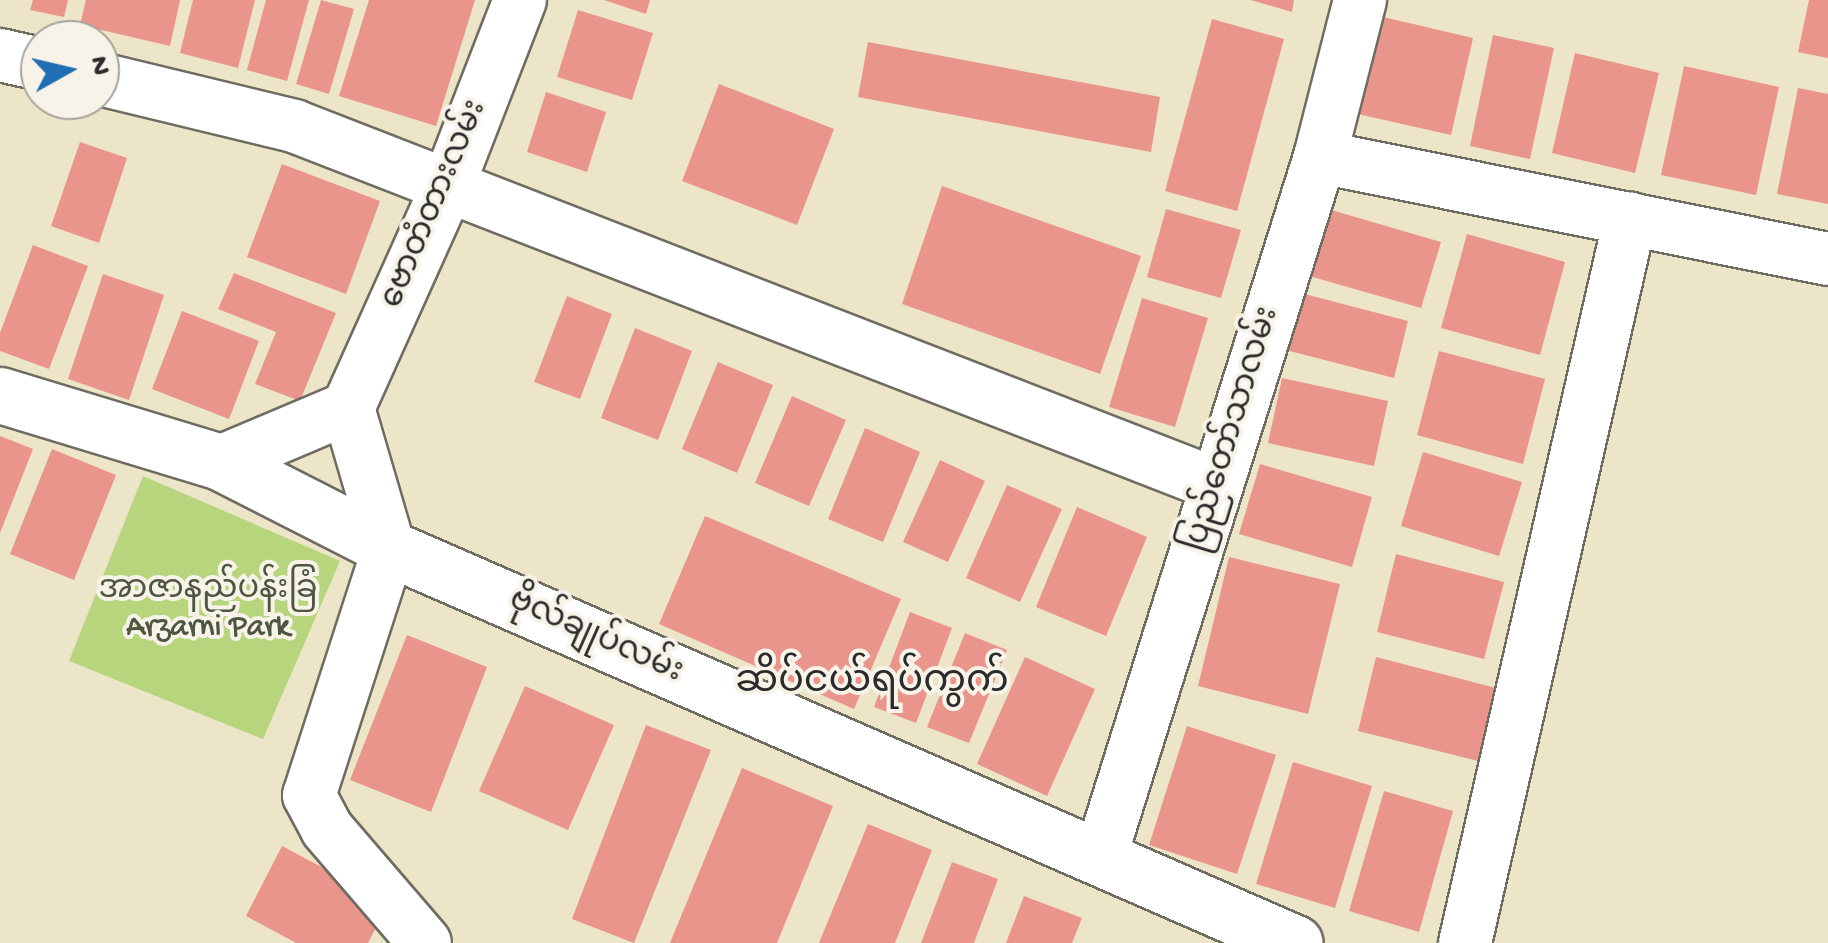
<!DOCTYPE html>
<meta charset="utf-8">
<style>
body{margin:0}
#map{position:relative;width:1828px;height:943px;overflow:hidden;background:#ece5c7;font-family:"Gochi Hand","Noto Sans Myanmar",sans-serif}
div>[style]{position:absolute}
[style*='--x']{left:calc(var(--x)*1px);top:calc(var(--y)*1px);width:calc(var(--w)*1px);rotate:calc(var(--a)*1deg)}
.green>*{inset:0;background:#b6d57c}
.building>*{inset:0;background:#ea958c}
.roads{filter:drop-shadow(2px 0 #6f6c62) drop-shadow(-2px 0 #6f6c62) drop-shadow(0 2px #6f6c62) drop-shadow(0 -2px #6f6c62)}
.minor>*{height:52px;margin:-26px;padding:0 26px;transform-origin:26px;border-radius:26px;background:#fff}
.major>*{height:55px;margin:-27.5px;padding:0 27.5px;transform-origin:27.5px;border-radius:27.5px;background:#fff}
span{translate:-50% -50%;white-space:nowrap;text-align:center;line-height:1.15;-webkit-text-stroke:8px #f7f3e8;paint-order:stroke}
.street-label{font-size:32px;color:#2b2b2b}
.park-label{font-size:32px;color:#4e563f}
.quarter-label{font-size:38px;color:#2b2b2b}
.north{position:absolute;left:20px;top:20px;width:100px;height:100px;box-sizing:border-box;background:#f7f3e8;border:2px solid #a5a39c;border-radius:50%;rotate:82deg;font-size:28px;font-weight:700;line-height:40px;text-align:center;color:#2b2b2b}
.north::after{content:'';display:block;margin:auto;width:35px;height:45px;background:#1f6fb2;clip-path:polygon(50% 0,100% 100%,50% 72%,0 100%)}
</style>
<div id="map">
<div class="green">
<div style="clip-path:polygon(143px 476px,340px 561px,263px 739px,69px 661px)"></div>
</div>
<div class="building">
<div style="clip-path:polygon(33px 0,68px 0,64px 17px,30px 10px)"></div>
<div style="clip-path:polygon(86px 0,180px 0,170px 46px,80px 25px)"></div>
<div style="clip-path:polygon(193px 0,255px 0,238px 68px,180px 53px)"></div>
<div style="clip-path:polygon(266px 0,309px 0,287px 81px,247px 70px)"></div>
<div style="clip-path:polygon(321px 0,354px 9px,329px 94px,296px 84px)"></div>
<div style="clip-path:polygon(369px 0,475px 0,436px 126px,339px 96px)"></div>
<div style="clip-path:polygon(604px 0,650px 0,646px 14px)"></div>
<div style="clip-path:polygon(1251px 0,1294px 0,1292px 12px)"></div>
<div style="clip-path:polygon(1809px 0,1828px 0,1828px 58px,1798px 52px)"></div>
<div style="clip-path:polygon(578px 10px,653px 33px,632px 100px,557px 77px)"></div>
<div style="clip-path:polygon(1362px 12px,1473px 38px,1451px 135px,1340px 110px)"></div>
<div style="clip-path:polygon(1212px 19px,1284px 39px,1237px 211px,1165px 191px)"></div>
<div style="clip-path:polygon(1493px 35px,1554px 48px,1530px 159px,1470px 146px)"></div>
<div style="clip-path:polygon(868px 42px,1160px 97px,1151px 152px,858px 97px)"></div>
<div style="clip-path:polygon(1575px 53px,1659px 73px,1635px 173px,1552px 153px)"></div>
<div style="clip-path:polygon(1684px 66px,1779px 87px,1756px 195px,1661px 175px)"></div>
<div style="clip-path:polygon(719px 84px,834px 129px,797px 225px,682px 181px)"></div>
<div style="clip-path:polygon(1798px 88px,1828px 94px,1828px 204px,1777px 194px)"></div>
<div style="clip-path:polygon(546px 92px,606px 112px,587px 172px,527px 152px)"></div>
<div style="clip-path:polygon(80px 142px,127px 158px,99px 243px,51px 226px)"></div>
<div style="clip-path:polygon(282px 164px,380px 201px,346px 294px,247px 257px)"></div>
<div style="clip-path:polygon(942px 186px,1141px 256px,1100px 374px,902px 304px)"></div>
<div style="clip-path:polygon(1321px 207px,1441px 242px,1421px 308px,1302px 274px)"></div>
<div style="clip-path:polygon(1166px 209px,1241px 230px,1221px 298px,1147px 277px)"></div>
<div style="clip-path:polygon(1467px 234px,1565px 262px,1540px 355px,1441px 328px)"></div>
<div style="clip-path:polygon(33px 245px,88px 266px,49px 369px,0 351px,0 333px)"></div>
<div style="clip-path:polygon(234px 273px,336px 313px,300px 401px,255px 384px,276px 332px,218px 309px)"></div>
<div style="clip-path:polygon(103px 274px,164px 295px,129px 400px,68px 379px)"></div>
<div style="clip-path:polygon(1297px 292px,1408px 321px,1394px 378px,1282px 349px)"></div>
<div style="clip-path:polygon(567px 296px,612px 314px,580px 399px,534px 382px)"></div>
<div style="clip-path:polygon(1142px 298px,1208px 318px,1175px 427px,1109px 407px)"></div>
<div style="clip-path:polygon(182px 311px,259px 341px,229px 419px,152px 389px)"></div>
<div style="clip-path:polygon(635px 328px,692px 351px,658px 440px,601px 418px)"></div>
<div style="clip-path:polygon(1439px 351px,1545px 379px,1523px 464px,1417px 435px)"></div>
<div style="clip-path:polygon(718px 362px,773px 385px,737px 473px,682px 449px)"></div>
<div style="clip-path:polygon(1282px 378px,1388px 401px,1374px 466px,1268px 443px)"></div>
<div style="clip-path:polygon(792px 396px,846px 420px,809px 506px,755px 483px)"></div>
<div style="clip-path:polygon(865px 428px,920px 452px,883px 542px,828px 519px)"></div>
<div style="clip-path:polygon(0 436px,33px 449px,0 533px)"></div>
<div style="clip-path:polygon(52px 449px,116px 475px,74px 580px,10px 554px)"></div>
<div style="clip-path:polygon(1423px 452px,1522px 482px,1499px 556px,1401px 526px)"></div>
<div style="clip-path:polygon(940px 460px,985px 481px,948px 562px,903px 542px)"></div>
<div style="clip-path:polygon(1260px 464px,1372px 497px,1352px 567px,1239px 534px)"></div>
<div style="clip-path:polygon(1007px 485px,1062px 509px,1020px 602px,966px 578px)"></div>
<div style="clip-path:polygon(1077px 507px,1147px 537px,1106px 636px,1036px 607px)"></div>
<div style="clip-path:polygon(705px 516px,901px 599px,854px 709px,659px 624px)"></div>
<div style="clip-path:polygon(1396px 554px,1504px 582px,1484px 659px,1377px 632px)"></div>
<div style="clip-path:polygon(1229px 557px,1340px 584px,1308px 714px,1198px 686px)"></div>
<div style="clip-path:polygon(910px 612px,952px 628px,916px 723px,874px 707px)"></div>
<div style="clip-path:polygon(965px 633px,1007px 650px,969px 743px,927px 727px)"></div>
<div style="clip-path:polygon(407px 635px,487px 667px,431px 812px,350px 780px)"></div>
<div style="clip-path:polygon(1025px 657px,1095px 689px,1047px 796px,977px 764px)"></div>
<div style="clip-path:polygon(1376px 657px,1500px 689px,1482px 762px,1358px 731px)"></div>
<div style="clip-path:polygon(525px 686px,614px 725px,568px 830px,479px 791px)"></div>
<div style="clip-path:polygon(646px 725px,711px 750px,634px 943px,572px 919px)"></div>
<div style="clip-path:polygon(1187px 726px,1276px 755px,1237px 874px,1149px 845px)"></div>
<div style="clip-path:polygon(1293px 762px,1372px 786px,1335px 908px,1256px 884px)"></div>
<div style="clip-path:polygon(742px 768px,833px 806px,777px 943px,670px 943px)"></div>
<div style="clip-path:polygon(1384px 791px,1453px 811px,1419px 932px,1349px 911px)"></div>
<div style="clip-path:polygon(868px 824px,932px 850px,895px 943px,819px 943px)"></div>
<div style="clip-path:polygon(282px 846px,389px 903px,368px 943px,296px 943px,246px 916px)"></div>
<div style="clip-path:polygon(952px 862px,998px 879px,974px 943px,921px 943px)"></div>
<div style="clip-path:polygon(1024px 896px,1082px 918px,1072px 943px,1006px 943px)"></div>
</div>
<div class="roads">
<div class="minor">
<div style="--x:0;--y:55;--w:41;--a:12.7"></div>
<div style="--x:100;--y:79;--w:200;--a:13.6"></div>
<div style="--x:294;--y:126;--w:990;--a:21.25"></div>
<div style="--x:1320;--y:157;--w:518;--a:11.35"></div>
<div style="--x:348;--y:408;--w:247;--a:-65.8"></div>
<div style="--x:449;--y:183;--w:196;--a:-68.8"></div>
<div style="--x:220;--y:462;--w:139;--a:-22.9"></div>
<div style="--x:348;--y:408;--w:146;--a:73.7"></div>
<div style="--x:389;--y:548;--w:260;--a:107.9"></div>
<div style="--x:309;--y:795;--w:38;--a:62"></div>
<div style="--x:327;--y:829;--w:150;--a:49.3"></div>
<div style="--x:1100;--y:858;--w:735;--a:-72.58"></div>
<div style="--x:1320;--y:157;--w:162;--a:-75.7"></div>
<div style="--x:1465;--y:943;--w:743;--a:-77.16"></div>
</div>
<div class="major">
<div style="--x:0;--y:395;--w:230;--a:16.9"></div>
<div style="--x:220;--y:462;--w:190;--a:27"></div>
<div style="--x:389;--y:548;--w:988;--a:23.56"></div>
</div>
</div>
<div class="street-label">
<span style="left:436px;top:205px;rotate:-67deg">ဗောတံတားလမ်း</span>
<span style="left:1234px;top:430px;rotate:-73deg">ပြည်တော်သာလမ်း</span>
<span style="left:595px;top:638px;rotate:24deg">ဗိုလ်ချုပ်လမ်း</span>
</div>
<div class="park-label">
<span style="left:208px;top:610px">အာဇာနည်ပန်းခြံ<br>Arzarni Park</span>
</div>
<div class="quarter-label">
<span style="left:872px;top:685px">ဆိပ်ငယ်ရပ်ကွက်</span>
</div>
<div class="north">N</div>
</div>
